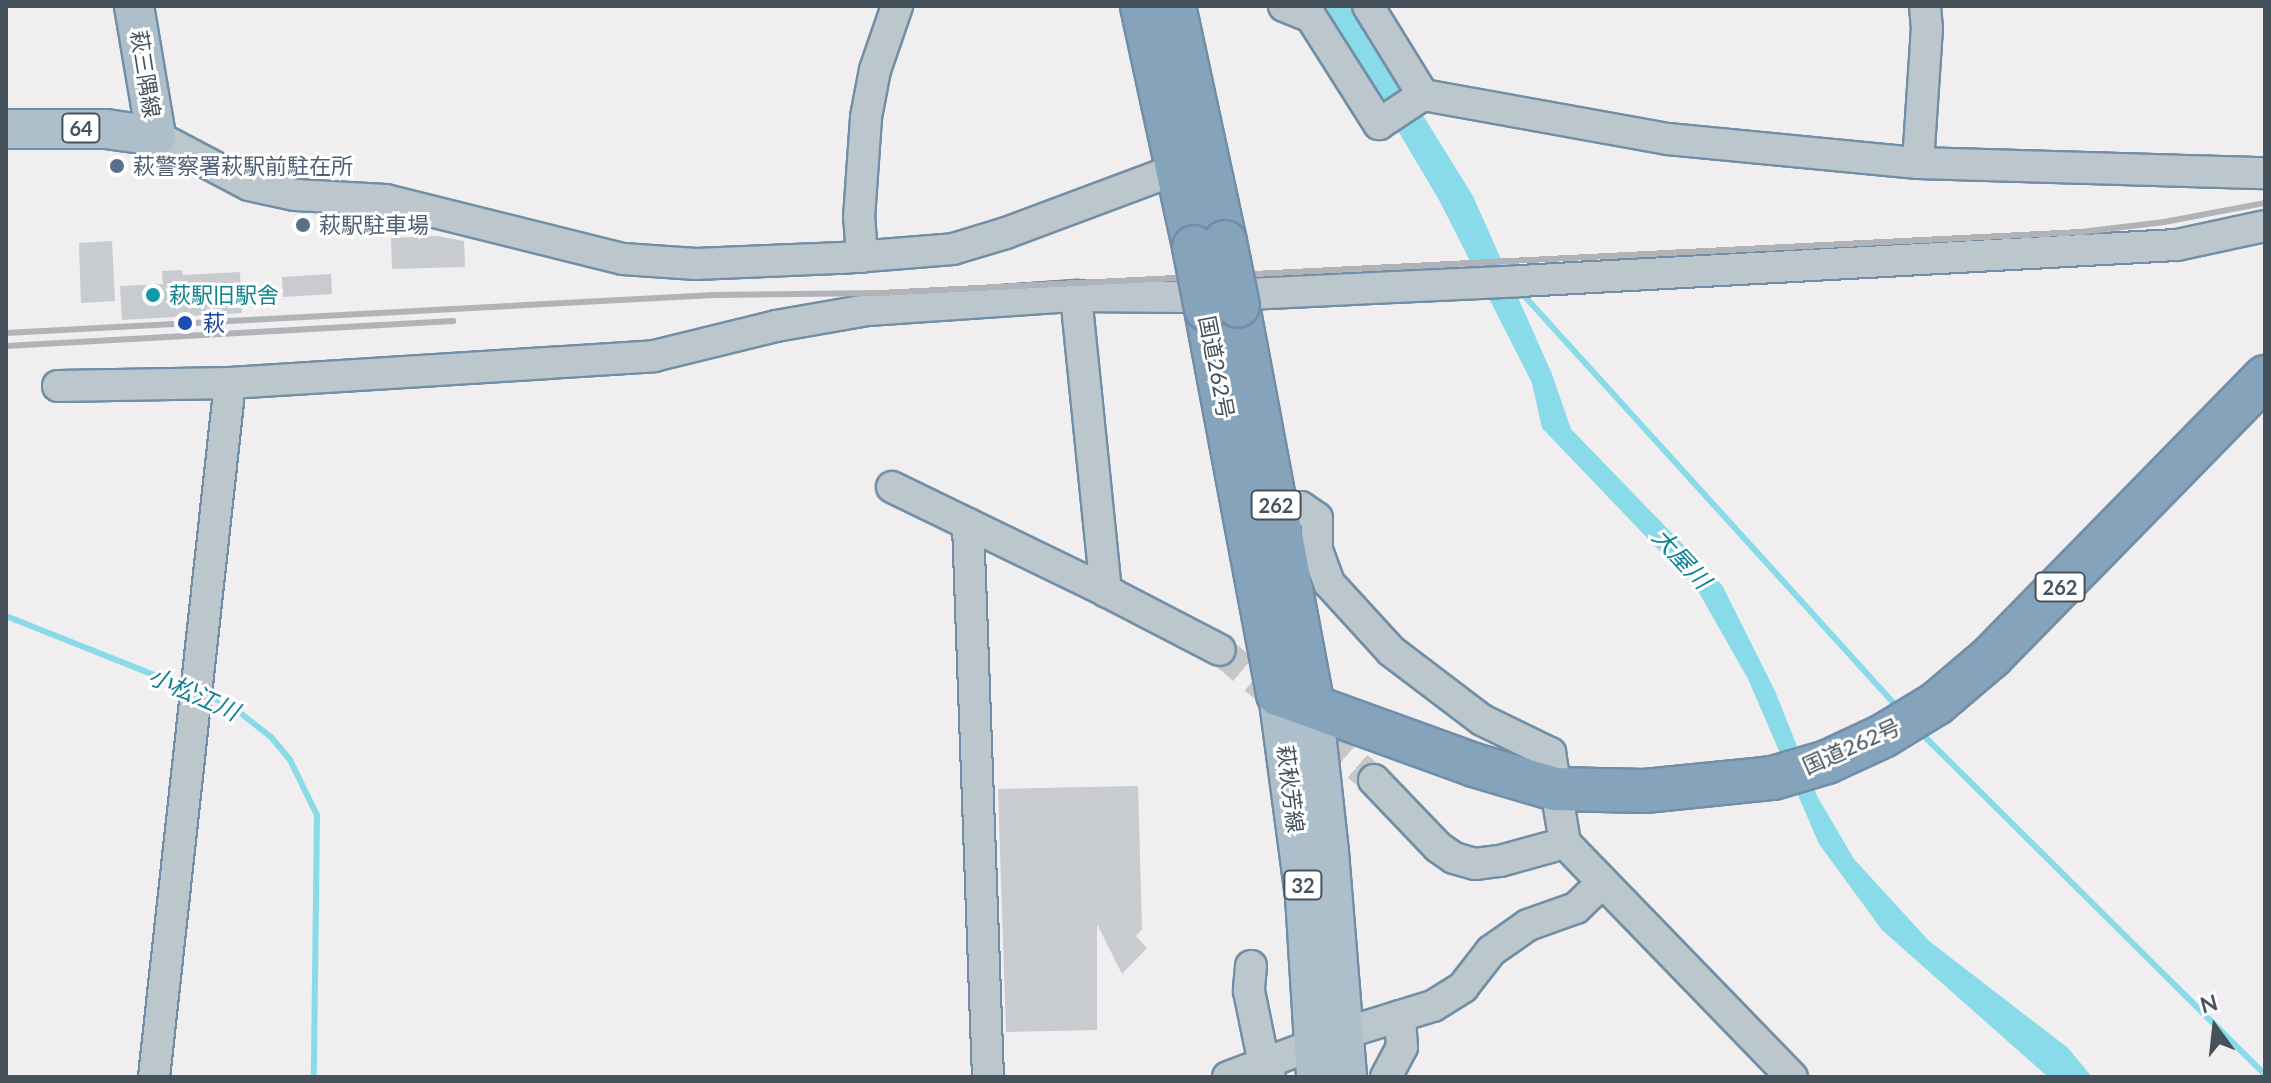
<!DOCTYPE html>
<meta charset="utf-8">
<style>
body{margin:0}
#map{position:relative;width:2271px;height:1083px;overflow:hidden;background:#f0eeee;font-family:Lato,"Noto Sans JP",sans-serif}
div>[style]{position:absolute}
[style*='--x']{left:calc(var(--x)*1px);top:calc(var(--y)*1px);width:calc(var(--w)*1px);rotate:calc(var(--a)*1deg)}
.water>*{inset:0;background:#8adbea}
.stream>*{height:6px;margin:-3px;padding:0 3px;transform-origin:3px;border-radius:3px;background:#8adbea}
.building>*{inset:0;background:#c8cbd0}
.minor-tunnel>*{height:30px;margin-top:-15px;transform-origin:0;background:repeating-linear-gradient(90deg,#c6c7c9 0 30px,transparent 0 45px)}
.roads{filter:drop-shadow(2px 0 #718ea8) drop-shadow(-2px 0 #718ea8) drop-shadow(0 2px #718ea8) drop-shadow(0 -2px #718ea8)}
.minor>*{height:30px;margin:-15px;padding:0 15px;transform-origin:15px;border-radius:15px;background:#bcc6cd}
.major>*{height:38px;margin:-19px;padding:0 19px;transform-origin:19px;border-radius:19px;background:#aebfcc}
.highway>*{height:42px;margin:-21px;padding:0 21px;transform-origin:21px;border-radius:21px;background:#86a3bc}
.rail>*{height:6px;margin:-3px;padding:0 3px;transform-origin:3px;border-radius:3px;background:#b0b3b8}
.bridges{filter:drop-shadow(2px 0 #718ea8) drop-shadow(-2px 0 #718ea8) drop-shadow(0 2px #718ea8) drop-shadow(0 -2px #718ea8)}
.highway-bridge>*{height:42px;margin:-21px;padding:0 21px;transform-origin:21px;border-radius:21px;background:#86a3bc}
.dots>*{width:22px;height:22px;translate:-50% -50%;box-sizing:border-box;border:4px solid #fff;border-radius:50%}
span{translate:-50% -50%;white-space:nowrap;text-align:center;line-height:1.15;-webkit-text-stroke:6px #fff;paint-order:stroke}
.shield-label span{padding:2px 6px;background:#fff;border:2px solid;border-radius:6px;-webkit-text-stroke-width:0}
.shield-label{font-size:20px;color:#46525b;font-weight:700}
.street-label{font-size:22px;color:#46525b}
.service-label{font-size:22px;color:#4e5e75}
.left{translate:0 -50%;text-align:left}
.culture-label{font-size:22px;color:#0d838f}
.transit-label{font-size:22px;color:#164399}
.water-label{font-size:24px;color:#0f8296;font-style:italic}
.frame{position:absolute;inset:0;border:8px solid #46525b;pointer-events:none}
.north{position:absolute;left:2175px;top:987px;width:80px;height:80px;-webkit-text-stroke:6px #fff;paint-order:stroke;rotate:345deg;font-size:22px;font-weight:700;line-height:32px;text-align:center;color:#46525b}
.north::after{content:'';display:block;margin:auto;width:28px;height:36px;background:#46525b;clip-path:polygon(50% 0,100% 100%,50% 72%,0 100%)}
</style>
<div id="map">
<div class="water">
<div style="clip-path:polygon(1324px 6px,1349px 6px,1406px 88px,1473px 196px,1552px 374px,1571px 429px,1722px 585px,1775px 691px,1817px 796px,1854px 859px,1929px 941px,2068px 1048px,2092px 1077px,2048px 1077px,1882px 930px,1819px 844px,1748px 679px,1698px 591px,1542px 428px,1532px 383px,1439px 200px)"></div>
</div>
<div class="stream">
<div style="--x:1518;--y:289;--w:568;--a:47.78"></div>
<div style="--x:6;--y:616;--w:195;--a:21.7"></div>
<div style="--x:205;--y:695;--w:27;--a:22"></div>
<div style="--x:230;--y:705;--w:52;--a:38"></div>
<div style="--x:271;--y:737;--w:30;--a:50"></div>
<div style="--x:290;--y:760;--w:61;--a:63.9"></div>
<div style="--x:317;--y:815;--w:262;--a:90.7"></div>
<div style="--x:1918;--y:730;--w:489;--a:44.8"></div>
</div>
<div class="building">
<div style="clip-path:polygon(437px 236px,464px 241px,465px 267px,392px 269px,391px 238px)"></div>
<div style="clip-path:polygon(112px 241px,115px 301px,81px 303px,79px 243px)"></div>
<div style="clip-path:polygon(182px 270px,183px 275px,240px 272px,242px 313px,122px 320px,120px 286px,163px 284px,162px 271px)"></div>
<div style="clip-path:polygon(331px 274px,332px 294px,283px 297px,282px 277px)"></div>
<div style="clip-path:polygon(1138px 786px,1142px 929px,1136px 936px,1147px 948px,1122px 974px,1097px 924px,1097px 1030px,1006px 1032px,998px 789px)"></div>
</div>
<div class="minor-tunnel">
<div style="--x:1220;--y:650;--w:202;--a:40.2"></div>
</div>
<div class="roads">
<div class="minor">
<div style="--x:1284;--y:6;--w:29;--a:22"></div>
<div style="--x:1311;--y:17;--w:127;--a:57.6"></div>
<div style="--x:1379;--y:124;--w:53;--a:-33.4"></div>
<div style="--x:1423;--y:95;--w:249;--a:10.2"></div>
<div style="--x:1668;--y:139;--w:251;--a:5.5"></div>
<div style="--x:1918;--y:163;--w:347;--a:1.7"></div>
<div style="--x:1368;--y:6;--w:105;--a:58.3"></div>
<div style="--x:156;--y:136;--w:105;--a:27.8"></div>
<div style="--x:249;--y:185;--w:47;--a:12.3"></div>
<div style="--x:295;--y:195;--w:91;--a:3.1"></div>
<div style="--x:386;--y:200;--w:244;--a:14"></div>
<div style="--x:623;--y:259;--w:73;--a:3.9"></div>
<div style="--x:696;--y:264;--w:146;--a:-2.4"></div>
<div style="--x:842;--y:258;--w:111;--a:-4.6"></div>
<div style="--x:953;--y:249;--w:55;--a:-16.8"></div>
<div style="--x:1006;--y:233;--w:200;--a:-20.5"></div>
<div style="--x:1918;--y:163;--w:134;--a:-86.2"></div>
<div style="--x:1927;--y:29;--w:23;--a:-95"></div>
<div style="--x:862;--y:257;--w:39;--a:-94"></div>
<div style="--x:859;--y:218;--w:101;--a:-86"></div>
<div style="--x:866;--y:117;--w:48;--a:-79.2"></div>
<div style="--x:875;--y:70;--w:68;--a:-71"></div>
<div style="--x:1076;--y:296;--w:297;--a:84.2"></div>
<div style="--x:1106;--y:591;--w:128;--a:27.4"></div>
<div style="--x:58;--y:386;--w:172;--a:-1"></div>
<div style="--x:230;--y:383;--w:425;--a:-3.6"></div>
<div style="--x:654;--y:356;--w:126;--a:-13.8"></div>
<div style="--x:776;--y:326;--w:93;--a:-9.9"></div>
<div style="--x:868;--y:310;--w:208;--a:-3.9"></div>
<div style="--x:1076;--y:296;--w:108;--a:0.5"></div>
<div style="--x:1184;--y:297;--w:336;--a:-2.7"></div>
<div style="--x:1520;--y:281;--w:658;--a:-3.14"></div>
<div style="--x:2177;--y:245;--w:90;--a:-12.2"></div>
<div style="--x:892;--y:487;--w:245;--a:25.9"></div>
<div style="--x:1276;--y:510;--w:25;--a:-7"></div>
<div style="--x:1301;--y:507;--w:19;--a:35"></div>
<div style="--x:1317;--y:518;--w:32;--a:90"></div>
<div style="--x:1317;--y:550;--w:35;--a:70"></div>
<div style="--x:1329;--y:583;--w:92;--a:47.6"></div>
<div style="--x:1391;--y:651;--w:114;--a:37.2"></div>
<div style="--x:1482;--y:720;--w:76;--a:25.9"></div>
<div style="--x:1550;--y:753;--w:91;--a:80.5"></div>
<div style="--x:1565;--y:843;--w:326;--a:45.9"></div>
<div style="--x:968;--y:524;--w:553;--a:87.93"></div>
<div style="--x:1374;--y:780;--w:93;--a:46.3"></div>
<div style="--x:1438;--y:847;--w:19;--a:35"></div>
<div style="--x:1454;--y:858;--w:22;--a:16"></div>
<div style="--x:1475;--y:864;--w:25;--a:-7"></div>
<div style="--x:1500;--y:861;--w:67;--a:-15.5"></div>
<div style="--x:1251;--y:966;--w:25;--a:95"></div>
<div style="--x:1249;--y:991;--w:75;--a:78.4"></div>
<div style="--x:1264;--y:1064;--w:14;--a:65"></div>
<div style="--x:154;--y:1077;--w:698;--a:-83.75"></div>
<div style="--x:1228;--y:1077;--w:125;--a:-20.6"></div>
<div style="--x:1345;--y:1033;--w:92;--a:-17.1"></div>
<div style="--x:1433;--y:1006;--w:36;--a:-32"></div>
<div style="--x:1463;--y:987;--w:46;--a:-52.1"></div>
<div style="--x:1491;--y:951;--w:45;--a:-35.1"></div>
<div style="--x:1528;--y:925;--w:51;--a:-19.5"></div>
<div style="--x:1576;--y:908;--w:36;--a:-44"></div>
<div style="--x:1386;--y:1077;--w:34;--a:-62"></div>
<div style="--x:1402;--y:1047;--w:31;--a:-94"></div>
</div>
<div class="major">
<div style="--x:6;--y:129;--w:100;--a:0"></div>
<div style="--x:106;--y:129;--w:50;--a:8"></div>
<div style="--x:156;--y:136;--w:132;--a:-99.6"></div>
<div style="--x:1278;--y:694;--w:204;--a:82.4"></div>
<div style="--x:1305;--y:896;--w:181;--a:86.5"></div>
<div style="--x:1313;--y:705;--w:148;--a:83.8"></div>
<div style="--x:1329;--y:852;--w:226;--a:85.4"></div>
</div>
<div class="highway">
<div style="--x:1142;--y:6;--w:247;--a:77.8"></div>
<div style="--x:1174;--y:6;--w:241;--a:77.8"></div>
<div style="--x:1238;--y:306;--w:406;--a:79.4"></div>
<div style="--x:1206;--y:309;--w:392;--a:79.4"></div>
<div style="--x:1278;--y:694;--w:208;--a:19.9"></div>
<div style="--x:1474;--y:765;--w:84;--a:16.5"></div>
<div style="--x:1555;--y:789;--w:90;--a:1.3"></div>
<div style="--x:1645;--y:791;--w:129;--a:-5.8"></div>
<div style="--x:1773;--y:778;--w:56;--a:-16.5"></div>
<div style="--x:1827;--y:762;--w:62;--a:-24.9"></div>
<div style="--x:1883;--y:736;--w:63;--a:-31.4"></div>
<div style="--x:1937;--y:703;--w:71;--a:-40.4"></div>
<div style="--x:1991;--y:657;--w:392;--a:-45.6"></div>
</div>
</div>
<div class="rail">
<div style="--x:6;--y:333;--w:709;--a:-3.07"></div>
<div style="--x:714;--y:295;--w:166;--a:-0.7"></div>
<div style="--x:880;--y:293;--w:1203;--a:-2.91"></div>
<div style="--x:2081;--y:232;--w:84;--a:-6.9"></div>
<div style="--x:2164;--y:222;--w:103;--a:-10.7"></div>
<div style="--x:6;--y:346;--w:448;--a:-3.2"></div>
</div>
<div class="bridges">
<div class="highway-bridge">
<div style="--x:1225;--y:242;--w:65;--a:78.5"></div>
<div style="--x:1194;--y:247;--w:63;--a:79"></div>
</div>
</div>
<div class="dots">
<div style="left:117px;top:166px;background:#5c6f8a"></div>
<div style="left:303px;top:225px;background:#5c6f8a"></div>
<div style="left:153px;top:295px;background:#0f9aa8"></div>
<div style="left:185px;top:323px;background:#1a4fb4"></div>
</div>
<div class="shield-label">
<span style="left:81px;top:128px">64</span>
<span style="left:1276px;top:505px">262</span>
<span style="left:2060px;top:587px">262</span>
<span style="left:1303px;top:885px">32</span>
</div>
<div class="street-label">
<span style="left:146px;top:74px;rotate:81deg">萩三隅線</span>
<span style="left:1217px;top:367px;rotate:79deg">国道262号</span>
<span style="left:1851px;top:746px;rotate:-24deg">国道262号</span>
<span style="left:1291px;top:789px;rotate:83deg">萩秋芳線</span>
</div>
<div class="service-label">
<span class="left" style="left:133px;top:166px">萩警察署萩駅前駐在所</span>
<span class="left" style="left:319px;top:225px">萩駅駐車場</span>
</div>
<div class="culture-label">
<span class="left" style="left:169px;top:295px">萩駅旧駅舎</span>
</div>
<div class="transit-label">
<span class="left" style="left:203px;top:323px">萩</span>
</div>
<div class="water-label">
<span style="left:1682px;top:558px;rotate:47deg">大屋川</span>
<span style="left:194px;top:693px;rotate:24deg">小松江川</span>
</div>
<div class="frame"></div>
<div class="north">N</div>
</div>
